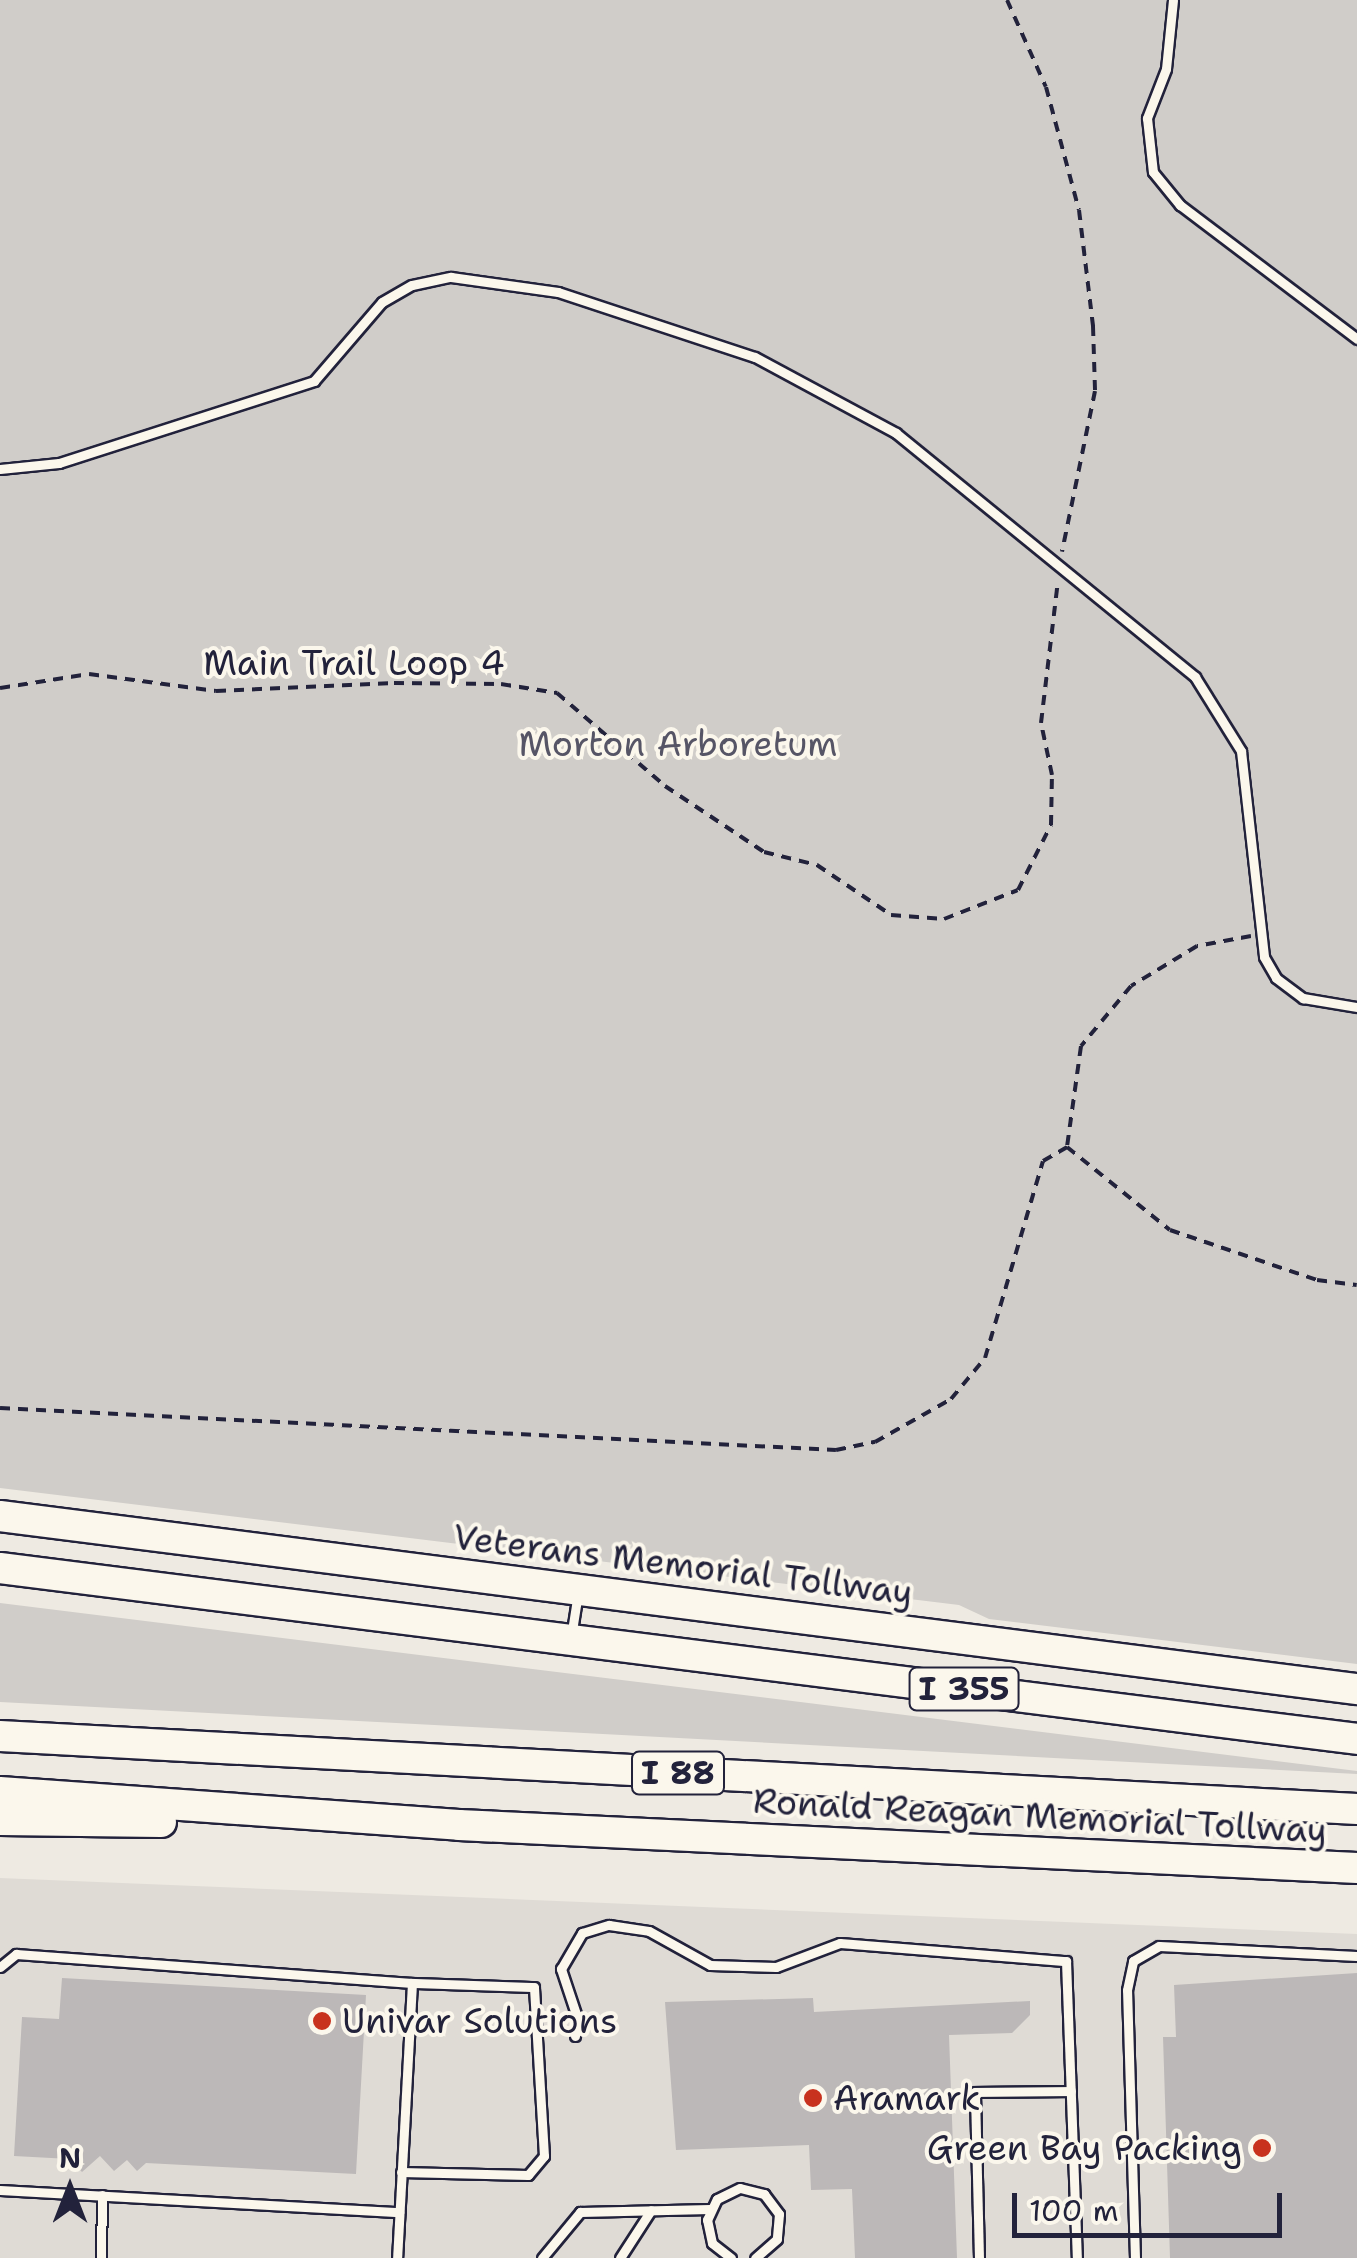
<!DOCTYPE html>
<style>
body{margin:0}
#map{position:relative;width:1357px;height:2258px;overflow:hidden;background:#eeeae2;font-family:"Shantell Sans",sans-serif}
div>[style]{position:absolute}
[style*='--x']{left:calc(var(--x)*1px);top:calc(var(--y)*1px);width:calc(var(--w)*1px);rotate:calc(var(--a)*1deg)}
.built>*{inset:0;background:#dfdbd5}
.green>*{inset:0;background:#d0cdc9}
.building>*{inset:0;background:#bcb8b8}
.path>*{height:4px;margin-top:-2px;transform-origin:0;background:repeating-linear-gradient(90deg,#22223b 0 10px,transparent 0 18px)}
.roads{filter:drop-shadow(2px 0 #22223b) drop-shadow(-2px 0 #22223b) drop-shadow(0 2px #22223b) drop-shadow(0 -2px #22223b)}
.lane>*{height:9px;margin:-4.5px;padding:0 4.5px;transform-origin:4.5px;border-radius:4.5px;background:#fbf7ec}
.highway>*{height:30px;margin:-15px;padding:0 15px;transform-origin:15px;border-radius:15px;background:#fbf7ec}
.dots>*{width:28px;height:28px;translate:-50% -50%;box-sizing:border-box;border:5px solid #fbf7ec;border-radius:50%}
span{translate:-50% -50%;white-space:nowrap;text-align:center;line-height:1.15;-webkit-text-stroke:8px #fbf7ec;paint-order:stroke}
.shield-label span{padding:2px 8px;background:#fbf7ec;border:2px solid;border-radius:8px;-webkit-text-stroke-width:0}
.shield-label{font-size:32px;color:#22223b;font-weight:700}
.street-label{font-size:35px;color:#22223b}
.park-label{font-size:35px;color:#565566}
.poi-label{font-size:35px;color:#22223b}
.left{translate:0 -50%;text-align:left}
.right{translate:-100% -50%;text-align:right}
.north{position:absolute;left:20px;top:2138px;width:100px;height:100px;-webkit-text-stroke:8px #fbf7ec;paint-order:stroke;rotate:0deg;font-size:28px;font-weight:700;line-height:40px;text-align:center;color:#22223b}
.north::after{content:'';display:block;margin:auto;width:35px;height:45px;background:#22223b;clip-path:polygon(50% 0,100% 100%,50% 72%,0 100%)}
.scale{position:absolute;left:1012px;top:2193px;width:270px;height:45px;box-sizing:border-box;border:5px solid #22223b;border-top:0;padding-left:12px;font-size:30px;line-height:35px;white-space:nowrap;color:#22223b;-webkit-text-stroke:8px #fbf7ec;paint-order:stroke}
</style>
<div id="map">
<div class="built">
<div style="clip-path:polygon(0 1878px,1357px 1934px,1357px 2258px,0 2258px)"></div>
</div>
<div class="green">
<div style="clip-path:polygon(0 0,1357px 0,1357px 1664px,989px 1619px,959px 1605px,0 1488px)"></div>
<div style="clip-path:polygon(0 1603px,1357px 1771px,1357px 1774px,0 1702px)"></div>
</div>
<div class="building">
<div style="clip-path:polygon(1357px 1973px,1357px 2258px,1170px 2258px,1163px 2037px,1176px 2037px,1174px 1985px)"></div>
<div style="clip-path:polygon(62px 1978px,366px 1995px,356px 2174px,146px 2163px,137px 2171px,127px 2160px,114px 2171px,100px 2156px,82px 2172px,70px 2159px,14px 2156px,22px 2017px,59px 2019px)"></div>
<div style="clip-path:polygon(813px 1998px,814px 2012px,1030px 2001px,1030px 2015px,1012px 2033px,949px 2035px,957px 2258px,855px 2258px,852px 2189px,811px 2190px,809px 2145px,676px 2150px,665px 2002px)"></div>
</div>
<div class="path">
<div style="--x:1007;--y:0;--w:95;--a:65.9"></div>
<div style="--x:1046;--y:87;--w:127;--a:75"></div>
<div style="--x:1079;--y:210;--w:117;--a:83.1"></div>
<div style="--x:1093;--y:326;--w:65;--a:88.2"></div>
<div style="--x:1095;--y:391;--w:164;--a:101.6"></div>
<div style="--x:0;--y:688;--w:90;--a:-8.9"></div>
<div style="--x:89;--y:674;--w:128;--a:7.6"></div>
<div style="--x:216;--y:691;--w:178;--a:-2.6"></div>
<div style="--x:394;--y:683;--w:107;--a:0.5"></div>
<div style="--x:501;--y:684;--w:57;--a:9.1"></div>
<div style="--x:557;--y:693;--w:143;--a:40.7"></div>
<div style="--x:665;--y:786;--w:119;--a:33.7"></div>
<div style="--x:764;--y:852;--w:55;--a:13.8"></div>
<div style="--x:817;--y:865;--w:89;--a:34"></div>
<div style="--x:891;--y:915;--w:53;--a:4.3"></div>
<div style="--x:944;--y:919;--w:79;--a:-21.4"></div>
<div style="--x:1018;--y:890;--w:73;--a:-63.1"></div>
<div style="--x:1051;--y:825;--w:50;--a:-88.9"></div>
<div style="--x:1052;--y:775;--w:53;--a:-101.9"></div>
<div style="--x:1041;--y:723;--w:143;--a:-83.2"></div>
<div style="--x:1251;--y:936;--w:55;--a:169.5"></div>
<div style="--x:1197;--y:946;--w:77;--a:148.8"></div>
<div style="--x:1131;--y:986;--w:78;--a:129.8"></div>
<div style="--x:1081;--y:1046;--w:102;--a:97.9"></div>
<div style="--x:1067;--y:1147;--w:132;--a:38.9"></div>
<div style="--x:1170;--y:1230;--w:155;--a:18.8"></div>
<div style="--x:1317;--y:1280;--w:40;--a:7.1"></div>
<div style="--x:0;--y:1408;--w:837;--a:2.88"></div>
<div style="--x:836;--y:1450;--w:40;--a:-12"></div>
<div style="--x:875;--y:1442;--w:87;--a:-29.5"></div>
<div style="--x:951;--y:1399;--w:53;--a:-50.3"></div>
<div style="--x:985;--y:1358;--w:205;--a:-73.6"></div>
<div style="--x:1043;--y:1161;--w:28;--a:-30"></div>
</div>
<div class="roads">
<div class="lane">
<div style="--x:1173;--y:0;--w:69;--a:95.8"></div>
<div style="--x:1166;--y:69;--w:53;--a:111.2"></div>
<div style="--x:1147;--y:118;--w:54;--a:83.7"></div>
<div style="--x:1153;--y:172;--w:43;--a:50.7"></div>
<div style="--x:1180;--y:205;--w:222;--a:37.1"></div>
<div style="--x:0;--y:469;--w:59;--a:-5.8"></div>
<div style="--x:59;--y:463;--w:268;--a:-17.8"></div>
<div style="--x:314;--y:381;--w:104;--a:-49.3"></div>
<div style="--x:382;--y:302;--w:34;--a:-30"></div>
<div style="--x:412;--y:285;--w:40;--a:-12"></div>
<div style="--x:451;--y:277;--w:108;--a:8"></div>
<div style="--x:558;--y:292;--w:207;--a:18.3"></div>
<div style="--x:755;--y:357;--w:160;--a:28.3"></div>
<div style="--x:896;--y:433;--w:386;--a:39.2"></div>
<div style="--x:1195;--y:677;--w:87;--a:58.1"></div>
<div style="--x:1241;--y:751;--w:207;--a:83.6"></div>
<div style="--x:1264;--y:957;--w:24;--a:60"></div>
<div style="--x:1276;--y:978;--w:34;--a:37"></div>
<div style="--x:1303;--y:998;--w:55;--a:9.5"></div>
<div style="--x:571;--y:1637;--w:45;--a:-81"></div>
<div style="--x:0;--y:1967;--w:21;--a:-39"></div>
<div style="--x:16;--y:1954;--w:397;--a:4.2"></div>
<div style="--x:412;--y:1983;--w:275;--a:93.1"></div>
<div style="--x:575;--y:2036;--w:19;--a:-84"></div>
<div style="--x:577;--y:2017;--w:51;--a:-108.4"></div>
<div style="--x:561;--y:1969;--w:42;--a:-59.7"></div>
<div style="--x:582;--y:1933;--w:28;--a:-17"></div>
<div style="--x:609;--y:1925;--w:40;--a:8.5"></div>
<div style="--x:649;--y:1931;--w:70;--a:29.1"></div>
<div style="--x:710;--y:1965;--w:66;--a:1.7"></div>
<div style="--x:776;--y:1967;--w:68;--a:-20.6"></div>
<div style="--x:840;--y:1943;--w:227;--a:4.6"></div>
<div style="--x:1066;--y:1961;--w:297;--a:87.9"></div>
<div style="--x:401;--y:2172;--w:127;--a:1.4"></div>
<div style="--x:528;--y:2175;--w:25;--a:-50"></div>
<div style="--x:544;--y:2156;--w:169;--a:-93.4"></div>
<div style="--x:534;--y:1987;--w:122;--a:-178.1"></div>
<div style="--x:0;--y:2190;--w:400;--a:3.2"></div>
<div style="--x:101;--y:2258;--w:63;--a:-89.1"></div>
<div style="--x:542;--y:2258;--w:60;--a:-50.4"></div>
<div style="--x:580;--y:2212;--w:130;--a:-1.3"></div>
<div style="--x:620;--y:2258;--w:57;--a:-57.1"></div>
<div style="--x:731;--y:2258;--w:24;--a:-142"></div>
<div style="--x:712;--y:2243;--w:24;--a:-102"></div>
<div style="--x:707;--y:2220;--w:23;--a:-65"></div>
<div style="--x:717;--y:2199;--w:25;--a:-26"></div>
<div style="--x:740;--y:2188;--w:25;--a:14"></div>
<div style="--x:764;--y:2194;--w:25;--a:53"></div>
<div style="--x:779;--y:2214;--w:25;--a:95"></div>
<div style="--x:777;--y:2239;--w:29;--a:139"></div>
<div style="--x:979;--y:2258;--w:166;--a:-91.4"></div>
<div style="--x:975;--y:2092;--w:96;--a:-0.6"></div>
<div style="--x:1135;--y:2258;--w:268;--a:-91.7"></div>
<div style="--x:1127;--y:1990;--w:30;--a:-78"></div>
<div style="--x:1133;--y:1961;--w:30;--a:-30"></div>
<div style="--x:1159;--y:1946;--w:198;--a:2.9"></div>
</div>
<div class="highway">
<div style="--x:0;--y:1516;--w:1368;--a:7.27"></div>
<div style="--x:0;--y:1568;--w:1368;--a:7.18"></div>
<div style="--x:0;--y:1736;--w:1359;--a:3.08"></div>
<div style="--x:0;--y:1792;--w:460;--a:4.1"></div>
<div style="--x:459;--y:1825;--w:899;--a:2.74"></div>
<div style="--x:0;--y:1820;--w:161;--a:0.7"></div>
</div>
</div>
<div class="dots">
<div style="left:322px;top:2021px;background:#c8321e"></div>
<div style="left:813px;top:2098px;background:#c8321e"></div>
<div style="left:1262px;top:2148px;background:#c8321e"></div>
</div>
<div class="shield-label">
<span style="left:964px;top:1689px">I 355</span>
<span style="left:678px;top:1773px">I 88</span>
</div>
<div class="street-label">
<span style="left:354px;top:663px">Main Trail Loop 4</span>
<span style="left:683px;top:1565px;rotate:7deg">Veterans Memorial Tollway</span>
<span style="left:1040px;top:1816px;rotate:3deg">Ronald Reagan Memorial Tollway</span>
</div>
<div class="park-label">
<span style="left:678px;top:744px">Morton Arboretum</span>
</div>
<div class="poi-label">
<span class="left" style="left:342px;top:2021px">Univar Solutions</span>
<span class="left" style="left:833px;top:2098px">Aramark</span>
<span class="right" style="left:1242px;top:2148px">Green Bay Packing</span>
</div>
<div class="north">N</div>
<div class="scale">100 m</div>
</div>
